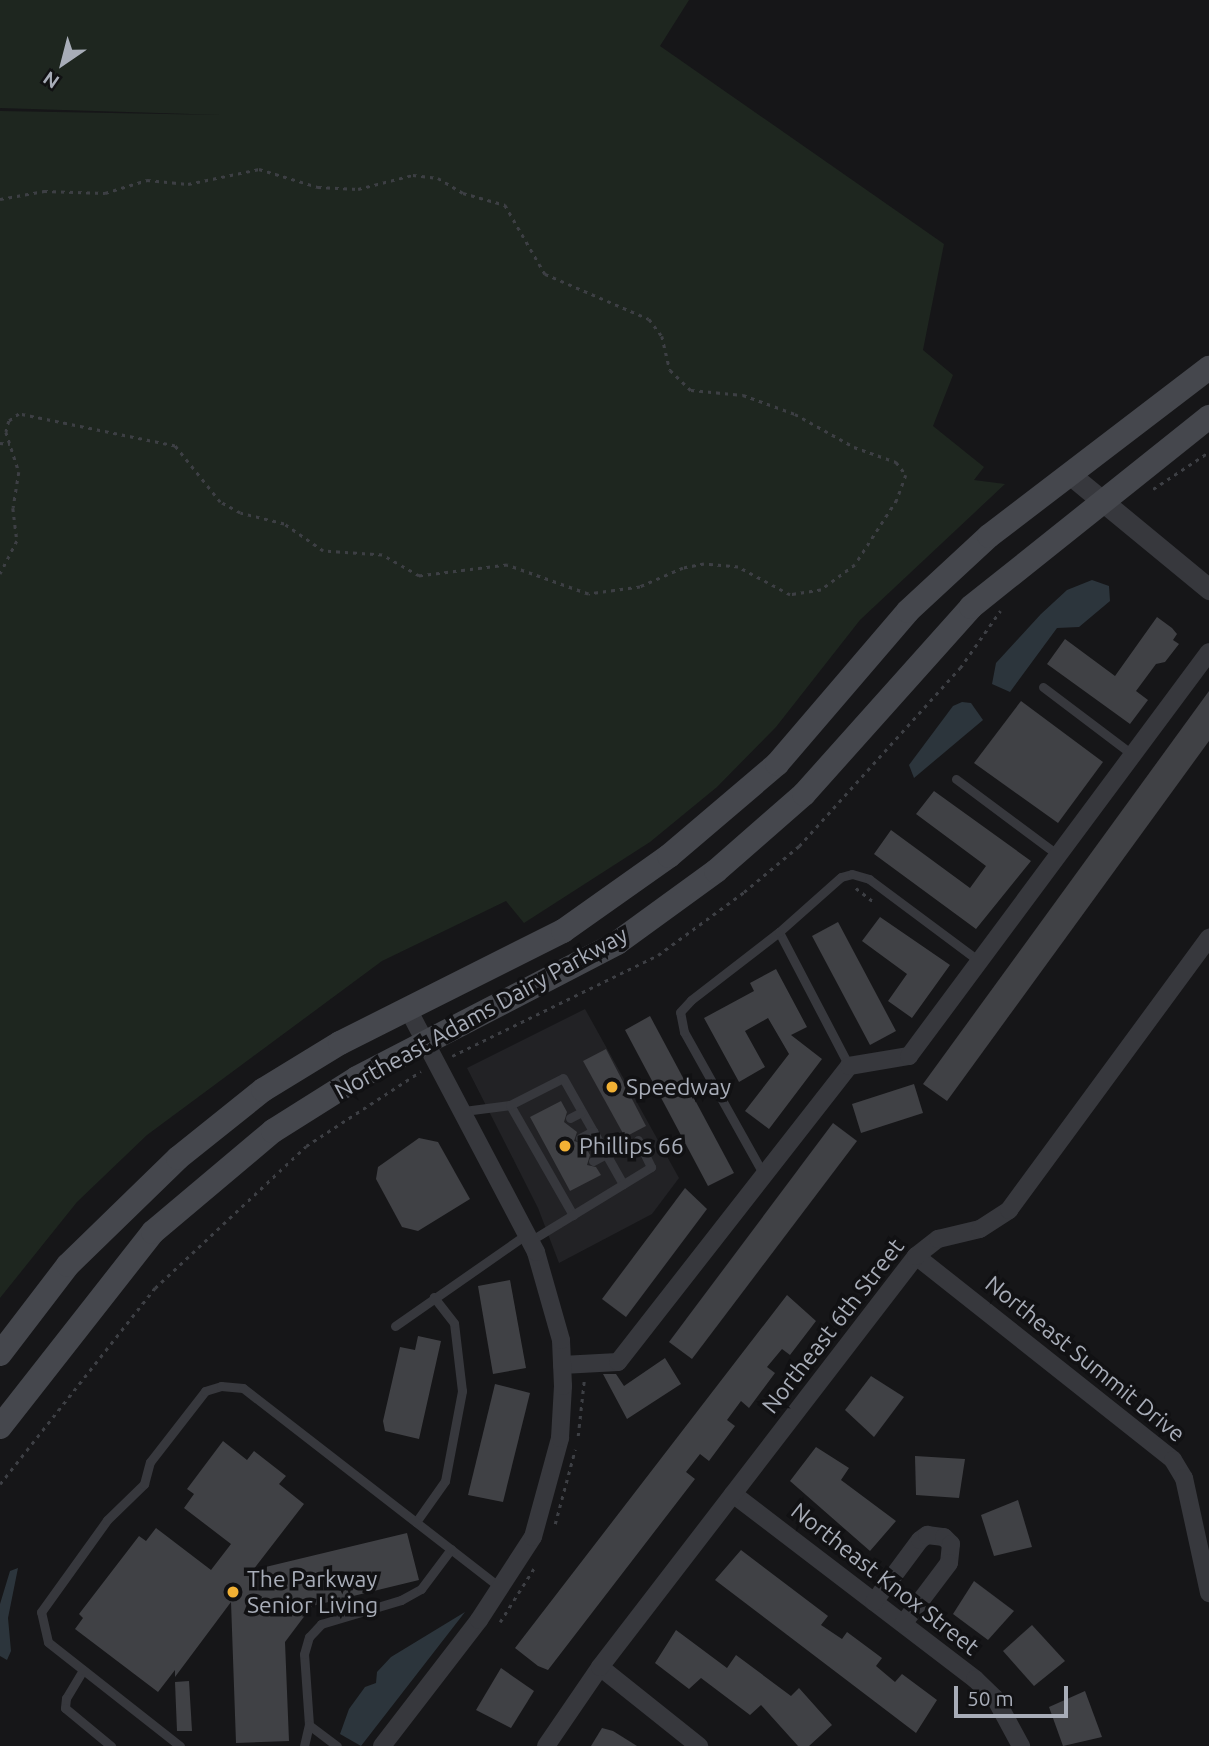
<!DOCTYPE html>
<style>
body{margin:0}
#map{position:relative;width:1209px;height:1746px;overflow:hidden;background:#161618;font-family:Ubuntu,sans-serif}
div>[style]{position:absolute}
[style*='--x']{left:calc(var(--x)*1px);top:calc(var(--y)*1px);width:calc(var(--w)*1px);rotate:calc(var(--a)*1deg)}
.built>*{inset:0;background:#222225}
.green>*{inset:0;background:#1e261f}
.water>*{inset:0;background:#2c353c}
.building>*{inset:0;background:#404145}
.path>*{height:2.5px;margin-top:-1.25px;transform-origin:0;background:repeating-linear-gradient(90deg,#3d3f44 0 3.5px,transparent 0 8.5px)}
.service>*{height:9px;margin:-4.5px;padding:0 4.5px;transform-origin:4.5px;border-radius:4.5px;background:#37383d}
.minor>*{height:18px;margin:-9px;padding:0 9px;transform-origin:9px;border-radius:9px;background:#37383d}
.tertiary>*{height:21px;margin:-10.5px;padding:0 10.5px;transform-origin:10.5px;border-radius:10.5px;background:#37383d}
.secondary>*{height:24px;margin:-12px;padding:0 12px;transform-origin:12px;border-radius:12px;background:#45474d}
.dots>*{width:19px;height:19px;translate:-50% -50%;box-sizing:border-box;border:4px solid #111113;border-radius:50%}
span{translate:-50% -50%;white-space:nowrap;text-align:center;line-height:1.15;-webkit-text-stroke:7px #111113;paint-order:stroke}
.street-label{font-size:23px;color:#a8adb8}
.poi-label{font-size:23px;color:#a8adb8}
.left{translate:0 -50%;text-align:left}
.north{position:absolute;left:28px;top:28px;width:70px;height:70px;-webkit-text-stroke:5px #111113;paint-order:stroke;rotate:215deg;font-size:19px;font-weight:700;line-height:28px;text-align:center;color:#a8adb8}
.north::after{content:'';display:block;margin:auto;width:24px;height:32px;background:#a8adb8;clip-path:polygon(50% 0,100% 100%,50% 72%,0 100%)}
.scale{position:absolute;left:954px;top:1686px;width:114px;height:32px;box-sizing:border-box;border:4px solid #a8adb8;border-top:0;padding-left:9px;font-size:21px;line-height:24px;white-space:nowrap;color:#a8adb8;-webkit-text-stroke:5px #111113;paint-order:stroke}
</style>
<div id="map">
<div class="built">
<div style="clip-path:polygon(585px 1009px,679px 1178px,652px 1214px,559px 1263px,538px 1208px,467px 1068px)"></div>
</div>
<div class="green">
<div style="clip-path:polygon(0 0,689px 0,660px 46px,944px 244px,923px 350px,953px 375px,933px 426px,984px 467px,974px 480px,1005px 484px,860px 620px,776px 727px,717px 787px,650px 842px,524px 923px,506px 901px,382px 961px,147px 1135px,77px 1202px,0 1298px,0 111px,222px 115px,0 108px)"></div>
</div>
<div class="water">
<div style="clip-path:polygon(1092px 580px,1109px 586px,1110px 601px,1079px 627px,1057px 628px,1010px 692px,992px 684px,996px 663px,1041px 614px,1067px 590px)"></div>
<div style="clip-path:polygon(962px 702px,971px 703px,983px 720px,914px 778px,909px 765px,953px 706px)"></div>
<div style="clip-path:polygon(18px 1568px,8px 1618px,11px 1651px,7px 1660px,0 1656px,0 1604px,10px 1571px)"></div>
<div style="clip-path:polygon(465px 1612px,361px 1746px,340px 1734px,349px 1709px,365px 1687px,376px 1683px,377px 1672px,391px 1657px)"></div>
</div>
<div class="building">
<div style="clip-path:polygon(1157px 617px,1172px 628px,1177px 634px,1173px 640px,1179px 644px,1165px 662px,1156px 664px,1136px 691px,1148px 700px,1130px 724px,1047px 664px,1065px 639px,1115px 676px)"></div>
<div style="clip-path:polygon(1209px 691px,1209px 741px,947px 1101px,923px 1084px)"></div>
<div style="clip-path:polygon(1021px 701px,1103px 762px,1058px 823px,974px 763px)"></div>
<div style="clip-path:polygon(934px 791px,1031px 861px,976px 929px,874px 854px,891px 830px,970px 888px,986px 866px,916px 814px)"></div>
<div style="clip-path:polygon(880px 917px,950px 965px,912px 1018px,888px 1001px,907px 974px,862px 941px)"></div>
<div style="clip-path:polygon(838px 922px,896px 1031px,870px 1045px,812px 936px)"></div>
<div style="clip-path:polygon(776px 969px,807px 1027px,791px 1035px,822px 1059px,769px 1129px,745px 1111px,789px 1054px,768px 1018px,745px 1031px,765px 1067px,739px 1082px,704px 1018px,754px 991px,750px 983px)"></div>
<div style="clip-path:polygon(650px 1016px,734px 1173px,708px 1186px,625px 1030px)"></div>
<div style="clip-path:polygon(606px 1049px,646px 1126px,625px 1137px,583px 1061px)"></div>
<div style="clip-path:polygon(914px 1084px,923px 1113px,861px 1133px,852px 1104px)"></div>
<div style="clip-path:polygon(561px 1101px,567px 1112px,564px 1122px,577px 1132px,574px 1141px,584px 1144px,590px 1155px,587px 1165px,596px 1167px,601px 1175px,570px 1191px,530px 1117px)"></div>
<div style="clip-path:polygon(833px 1123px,857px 1141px,692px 1359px,669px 1342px)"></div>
<div style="clip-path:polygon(419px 1138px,438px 1142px,470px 1199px,418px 1231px,402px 1227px,376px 1179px,378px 1167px)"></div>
<div style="clip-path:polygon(685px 1188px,707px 1209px,626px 1317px,602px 1299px)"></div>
<div style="clip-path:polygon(510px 1280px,526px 1368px,493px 1374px,478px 1286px)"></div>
<div style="clip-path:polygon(787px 1295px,816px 1321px,790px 1355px,782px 1349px,767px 1367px,775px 1373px,749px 1408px,741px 1401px,727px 1420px,735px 1426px,709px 1461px,700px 1454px,686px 1472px,695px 1479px,548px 1670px,538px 1666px,515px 1648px)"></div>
<div style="clip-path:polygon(418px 1336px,441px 1341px,419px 1439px,385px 1431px,383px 1421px,400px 1347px,415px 1350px)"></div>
<div style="clip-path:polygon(665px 1358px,681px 1384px,627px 1419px,603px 1374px,616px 1374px,624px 1386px)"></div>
<div style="clip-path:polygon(871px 1376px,904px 1397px,874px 1437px,845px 1410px)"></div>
<div style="clip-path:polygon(495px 1384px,530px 1393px,503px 1502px,468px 1495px)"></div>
<div style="clip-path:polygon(223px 1441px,247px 1460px,254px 1451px,286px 1476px,279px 1484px,304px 1504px,253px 1570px,407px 1533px,419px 1580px,312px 1606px,285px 1642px,289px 1741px,236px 1743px,231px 1602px,175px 1677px,175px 1670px,158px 1692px,75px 1629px,83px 1618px,79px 1614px,139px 1536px,146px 1541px,156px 1528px,211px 1570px,231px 1544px,184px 1508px,194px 1494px,187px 1489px)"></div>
<div style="clip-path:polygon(816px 1447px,849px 1468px,841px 1480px,896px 1521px,870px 1551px,790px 1481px)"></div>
<div style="clip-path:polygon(915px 1456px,965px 1459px,959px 1498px,916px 1495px)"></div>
<div style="clip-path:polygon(1018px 1500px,1032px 1547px,994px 1556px,981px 1515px)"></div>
<div style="clip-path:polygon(741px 1550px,828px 1616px,821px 1625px,842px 1639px,847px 1632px,882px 1658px,876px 1666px,895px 1682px,902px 1674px,937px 1700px,916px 1733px,715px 1580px)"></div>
<div style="clip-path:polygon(974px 1581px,1014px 1611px,988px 1640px,953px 1614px)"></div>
<div style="clip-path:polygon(1032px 1625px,1065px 1661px,1034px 1686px,1003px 1651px)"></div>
<div style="clip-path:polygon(676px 1630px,727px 1668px,736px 1655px,791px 1696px,799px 1688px,832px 1725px,809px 1746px,798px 1746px,761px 1705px,750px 1715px,701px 1678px,689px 1689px,655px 1663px)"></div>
<div style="clip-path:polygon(501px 1668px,534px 1691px,511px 1728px,476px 1710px)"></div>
<div style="clip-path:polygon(189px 1681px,192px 1731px,177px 1731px,175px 1682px)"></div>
<div style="clip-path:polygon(1085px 1691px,1102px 1737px,1063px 1746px,1049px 1707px)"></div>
<div style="clip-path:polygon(602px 1728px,613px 1731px,637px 1746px,591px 1746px)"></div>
</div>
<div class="path">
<div style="--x:0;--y:199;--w:45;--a:-10.3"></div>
<div style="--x:44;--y:191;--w:61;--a:1.9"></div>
<div style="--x:105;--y:193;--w:44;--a:-17.2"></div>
<div style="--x:147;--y:180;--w:41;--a:5.6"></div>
<div style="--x:188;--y:184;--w:73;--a:-11.9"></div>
<div style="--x:259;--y:169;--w:62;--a:17"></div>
<div style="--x:318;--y:187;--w:40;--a:2.9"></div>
<div style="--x:358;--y:189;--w:57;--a:-14.3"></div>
<div style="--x:413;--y:175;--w:25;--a:7"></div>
<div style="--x:438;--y:178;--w:29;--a:31"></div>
<div style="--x:463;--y:193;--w:44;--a:15.9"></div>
<div style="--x:505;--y:205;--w:80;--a:59.9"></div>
<div style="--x:545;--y:274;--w:113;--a:23.4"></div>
<div style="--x:649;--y:319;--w:21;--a:53"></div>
<div style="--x:662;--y:336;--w:35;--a:77"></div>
<div style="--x:670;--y:370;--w:29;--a:44"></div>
<div style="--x:691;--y:390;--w:52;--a:5.5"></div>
<div style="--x:743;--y:395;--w:55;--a:20.1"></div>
<div style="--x:795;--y:414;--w:68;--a:29.2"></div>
<div style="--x:854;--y:447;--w:45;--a:19.7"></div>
<div style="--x:896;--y:462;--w:16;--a:52"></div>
<div style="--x:906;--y:475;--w:27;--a:110"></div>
<div style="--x:897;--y:500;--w:77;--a:122.9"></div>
<div style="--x:855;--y:565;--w:42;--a:143.7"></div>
<div style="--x:821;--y:590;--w:31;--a:171"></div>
<div style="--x:790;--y:595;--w:59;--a:-151.7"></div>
<div style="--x:738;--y:567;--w:34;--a:-175"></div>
<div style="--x:704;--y:564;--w:21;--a:169"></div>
<div style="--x:683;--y:568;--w:47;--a:156.2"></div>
<div style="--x:640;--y:587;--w:52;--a:172.3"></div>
<div style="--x:588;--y:594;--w:86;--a:-160.3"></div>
<div style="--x:507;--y:565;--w:89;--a:172.9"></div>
<div style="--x:419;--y:576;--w:43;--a:-150.4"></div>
<div style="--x:382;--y:555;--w:59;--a:-176.1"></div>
<div style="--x:323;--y:551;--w:47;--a:-145.3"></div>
<div style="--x:284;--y:524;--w:45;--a:-166"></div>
<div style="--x:240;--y:513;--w:23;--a:-151"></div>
<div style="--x:220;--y:502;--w:72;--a:-128.8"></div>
<div style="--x:175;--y:446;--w:159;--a:-168.4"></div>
<div style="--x:19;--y:414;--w:12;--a:145"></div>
<div style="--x:9;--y:421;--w:11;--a:105"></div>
<div style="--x:6;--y:432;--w:42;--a:72"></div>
<div style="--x:19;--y:472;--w:36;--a:99"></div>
<div style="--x:13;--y:508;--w:33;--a:83"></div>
<div style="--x:17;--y:541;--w:37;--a:117"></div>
<div style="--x:0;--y:443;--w:10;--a:6"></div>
<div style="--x:1153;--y:489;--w:67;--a:-33.5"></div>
<div style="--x:856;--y:888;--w:24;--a:38"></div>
<div style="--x:452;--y:1056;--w:229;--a:-26.1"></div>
<div style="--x:658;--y:955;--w:107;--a:-36.2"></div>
<div style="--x:744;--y:892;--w:72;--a:-39.9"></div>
<div style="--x:799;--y:846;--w:240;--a:-47.9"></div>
<div style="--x:960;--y:668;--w:70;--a:-54.9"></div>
<div style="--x:578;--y:1436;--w:55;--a:-83.8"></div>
<div style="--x:0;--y:1484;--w:250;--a:-51.7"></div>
<div style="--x:155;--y:1288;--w:207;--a:-43.2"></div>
<div style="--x:306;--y:1146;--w:137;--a:-33.1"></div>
<div style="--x:555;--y:1524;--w:77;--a:-74.9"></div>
<div style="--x:500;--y:1622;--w:67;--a:-57.7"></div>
</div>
<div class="service">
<div style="--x:1043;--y:687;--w:113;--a:37.1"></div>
<div style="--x:956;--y:779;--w:127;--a:36.7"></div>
<div style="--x:779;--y:932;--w:151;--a:62.4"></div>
<div style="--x:510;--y:1105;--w:127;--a:60.2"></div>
<div style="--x:464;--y:1111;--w:46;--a:-7.4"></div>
<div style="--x:510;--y:1105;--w:59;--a:-27"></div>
<div style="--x:563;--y:1078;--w:122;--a:60.5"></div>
<div style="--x:570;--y:1118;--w:13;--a:-27"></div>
<div style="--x:580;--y:1138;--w:15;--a:-28"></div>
<div style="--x:593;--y:1161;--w:15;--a:-28"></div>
<div style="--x:764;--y:1175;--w:164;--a:-119.2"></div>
<div style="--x:684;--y:1032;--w:20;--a:-101"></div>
<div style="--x:680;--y:1012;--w:16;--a:-47"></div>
<div style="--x:691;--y:1000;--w:111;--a:-37.7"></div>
<div style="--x:779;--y:932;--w:83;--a:-41.6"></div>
<div style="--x:841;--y:877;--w:11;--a:-15"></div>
<div style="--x:852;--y:874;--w:18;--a:16"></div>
<div style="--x:869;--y:879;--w:137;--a:36.7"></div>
<div style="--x:530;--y:1241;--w:142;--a:-31.4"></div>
<div style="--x:651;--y:1167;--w:30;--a:-116"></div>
<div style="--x:395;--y:1326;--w:161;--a:-34.9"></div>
<div style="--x:416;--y:1522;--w:50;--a:-54.7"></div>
<div style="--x:445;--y:1481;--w:92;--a:-79.3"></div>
<div style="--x:462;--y:1391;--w:68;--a:-96.7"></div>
<div style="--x:454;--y:1323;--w:33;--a:-128"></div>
<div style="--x:83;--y:1670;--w:33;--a:121"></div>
<div style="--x:66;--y:1698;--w:10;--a:96"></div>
<div style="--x:65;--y:1708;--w:60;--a:39.6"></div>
<div style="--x:309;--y:1725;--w:71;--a:-94"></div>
<div style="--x:304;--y:1654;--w:18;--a:-74"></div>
<div style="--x:309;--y:1637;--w:18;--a:-47"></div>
<div style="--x:321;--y:1624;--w:84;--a:-16.7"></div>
<div style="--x:401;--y:1600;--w:23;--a:-29"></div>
<div style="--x:421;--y:1589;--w:50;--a:-53.1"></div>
<div style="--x:180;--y:1746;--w:168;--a:-141.8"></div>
<div style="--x:48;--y:1642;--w:31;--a:-103"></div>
<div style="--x:41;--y:1612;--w:113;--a:-54.3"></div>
<div style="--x:107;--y:1520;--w:52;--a:-44.2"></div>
<div style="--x:144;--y:1484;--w:23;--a:-75"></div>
<div style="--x:150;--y:1462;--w:90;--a:-52.2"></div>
<div style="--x:205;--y:1391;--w:17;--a:-17"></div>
<div style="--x:221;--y:1386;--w:22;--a:5"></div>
<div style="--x:243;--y:1388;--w:325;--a:37.8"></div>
<div style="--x:304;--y:1746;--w:22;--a:-77"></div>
<div style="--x:309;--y:1725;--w:35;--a:37"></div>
</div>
<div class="minor">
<div style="--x:916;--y:1256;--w:328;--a:38.4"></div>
<div style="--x:1173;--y:1460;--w:21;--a:59"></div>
<div style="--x:1184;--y:1478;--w:118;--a:77.7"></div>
<div style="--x:562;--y:1365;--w:56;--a:-3.1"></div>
<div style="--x:618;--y:1362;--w:375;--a:-52"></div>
<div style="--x:849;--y:1066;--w:61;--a:-9.5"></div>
<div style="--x:909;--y:1056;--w:503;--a:-53.4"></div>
<div style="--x:733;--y:1494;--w:305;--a:37.4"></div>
<div style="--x:975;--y:1679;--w:28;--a:44"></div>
<div style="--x:995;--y:1698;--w:55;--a:61.6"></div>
<div style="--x:874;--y:1602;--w:77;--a:-53.4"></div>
<div style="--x:920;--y:1540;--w:9;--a:-36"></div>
<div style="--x:927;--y:1535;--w:17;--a:7"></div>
<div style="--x:944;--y:1537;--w:10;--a:45"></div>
<div style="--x:951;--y:1544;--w:19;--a:96"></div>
<div style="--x:949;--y:1563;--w:76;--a:127"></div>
<div style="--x:600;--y:1667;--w:127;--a:38.6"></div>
<div style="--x:382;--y:1746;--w:159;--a:-52.4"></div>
<div style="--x:479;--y:1620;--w:99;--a:-57"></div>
<div style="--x:533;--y:1537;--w:103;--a:-74.7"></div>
<div style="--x:560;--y:1438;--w:52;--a:-86.7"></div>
<div style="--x:563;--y:1386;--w:46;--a:-92.5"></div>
<div style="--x:561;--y:1340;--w:91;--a:-105.9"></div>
<div style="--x:536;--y:1252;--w:275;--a:-117.8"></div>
<div style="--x:546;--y:1746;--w:96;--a:-55.6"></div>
<div style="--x:600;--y:1667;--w:518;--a:-52.44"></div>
<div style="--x:916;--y:1256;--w:28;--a:-38"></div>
<div style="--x:938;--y:1239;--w:43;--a:-13.4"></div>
<div style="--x:980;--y:1229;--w:35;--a:-33"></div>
<div style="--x:1009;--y:1210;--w:338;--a:-53.7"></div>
</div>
<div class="tertiary">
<div style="--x:1072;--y:476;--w:178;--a:39.5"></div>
</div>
<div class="secondary">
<div style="--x:0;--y:1354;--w:112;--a:-52.6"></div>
<div style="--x:68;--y:1265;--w:153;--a:-44.2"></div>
<div style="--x:178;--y:1158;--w:109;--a:-38.7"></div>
<div style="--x:263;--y:1090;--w:90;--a:-31.4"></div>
<div style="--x:340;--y:1043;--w:250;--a:-26.7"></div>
<div style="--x:563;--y:931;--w:130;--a:-35.3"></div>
<div style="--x:669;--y:856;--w:142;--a:-40.4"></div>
<div style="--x:777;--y:764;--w:201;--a:-49.4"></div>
<div style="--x:908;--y:611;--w:110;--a:-42.8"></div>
<div style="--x:989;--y:536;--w:277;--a:-37.4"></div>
<div style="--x:0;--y:1427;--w:248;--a:-51.9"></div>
<div style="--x:153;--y:1232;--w:157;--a:-40.1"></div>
<div style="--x:273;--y:1131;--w:99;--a:-32.2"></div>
<div style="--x:357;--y:1078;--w:293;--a:-27.4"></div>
<div style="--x:617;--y:943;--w:122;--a:-36"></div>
<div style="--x:716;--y:871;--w:117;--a:-41.2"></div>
<div style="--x:804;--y:794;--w:251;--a:-48.2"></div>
<div style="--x:971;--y:607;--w:305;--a:-38.6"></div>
</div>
<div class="dots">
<div style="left:612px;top:1087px;background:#f2b134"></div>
<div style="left:565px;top:1146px;background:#f2b134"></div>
<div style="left:233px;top:1592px;background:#f2b134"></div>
</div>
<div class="street-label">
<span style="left:481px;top:1013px;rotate:-29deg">Northeast Adams Dairy Parkway</span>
<span style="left:833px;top:1326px;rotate:-52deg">Northeast 6th Street</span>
<span style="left:1085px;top:1359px;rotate:39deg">Northeast Summit Drive</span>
<span style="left:885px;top:1579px;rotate:38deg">Northeast Knox Street</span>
</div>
<div class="poi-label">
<span class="left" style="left:626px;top:1087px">Speedway</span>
<span class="left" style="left:579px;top:1146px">Phillips 66</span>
<span class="left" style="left:247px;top:1592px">The Parkway<br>Senior Living</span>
</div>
<div class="north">N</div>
<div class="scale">50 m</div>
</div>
